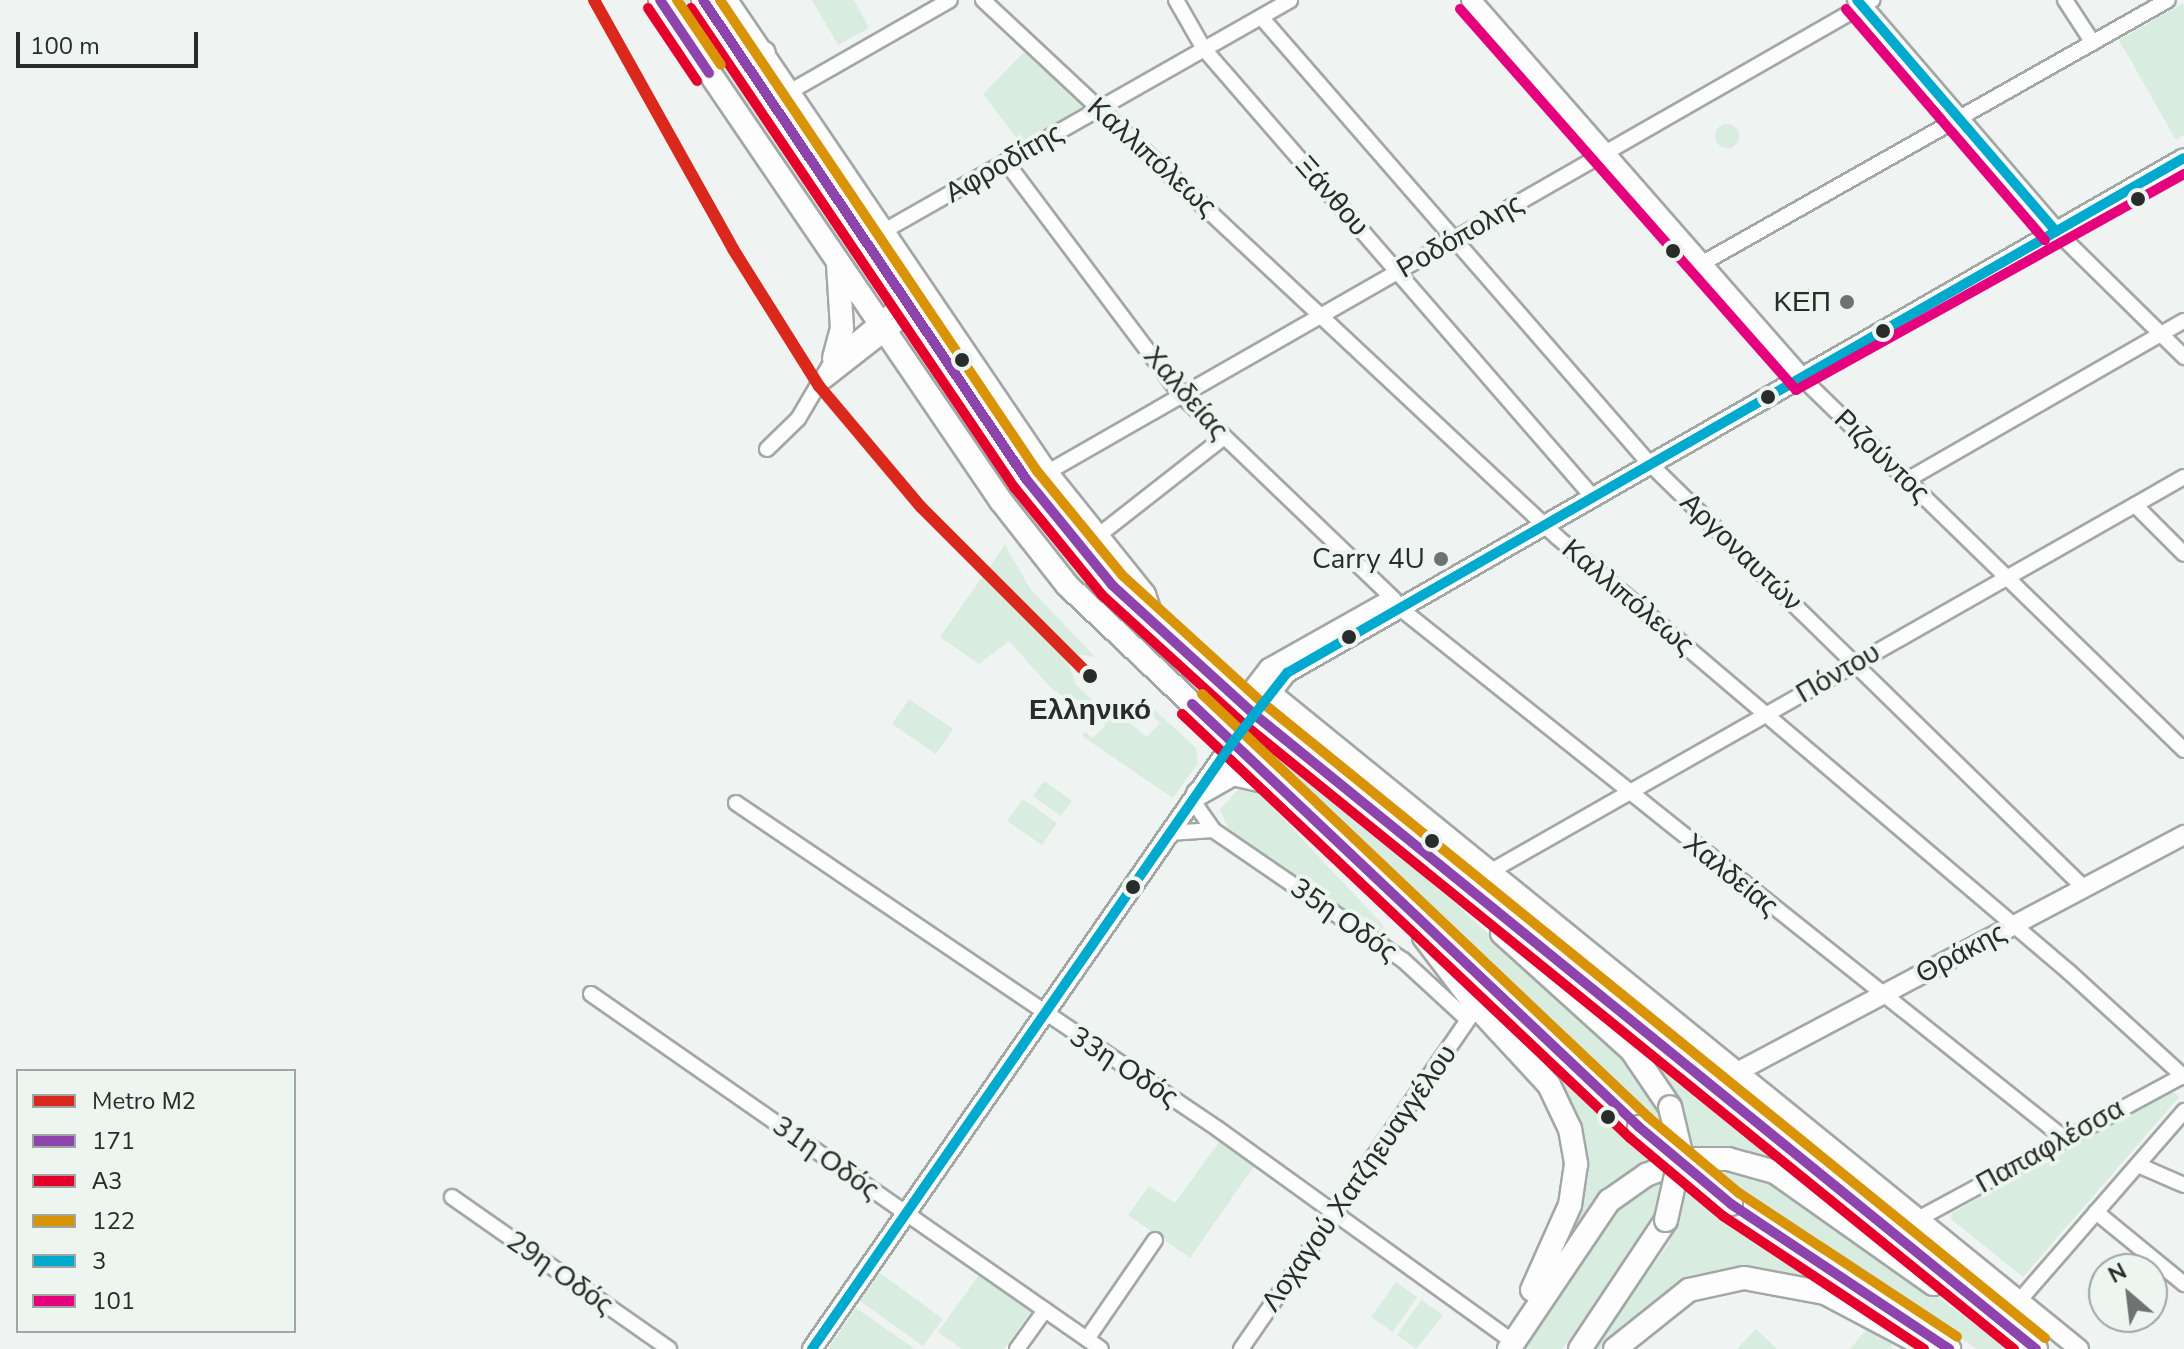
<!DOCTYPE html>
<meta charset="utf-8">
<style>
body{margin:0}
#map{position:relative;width:2184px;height:1349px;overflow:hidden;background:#eff3f1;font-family:"Nunito Sans",sans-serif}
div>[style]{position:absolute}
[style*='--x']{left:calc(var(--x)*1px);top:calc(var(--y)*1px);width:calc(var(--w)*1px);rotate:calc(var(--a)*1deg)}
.green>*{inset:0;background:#d8ecdf}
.round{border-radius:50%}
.roads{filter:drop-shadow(2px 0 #a3a7a5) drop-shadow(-2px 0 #a3a7a5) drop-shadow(0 2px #a3a7a5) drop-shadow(0 -2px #a3a7a5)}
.minor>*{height:14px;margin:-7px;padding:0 7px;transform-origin:7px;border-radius:7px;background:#fdfdfd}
.tertiary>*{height:18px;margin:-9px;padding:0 9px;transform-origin:9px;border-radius:9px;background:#fdfdfd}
.primary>*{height:22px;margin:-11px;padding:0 11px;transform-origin:11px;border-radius:11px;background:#fdfdfd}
.bridges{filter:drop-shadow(2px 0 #a3a7a5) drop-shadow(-2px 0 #a3a7a5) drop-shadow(0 2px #a3a7a5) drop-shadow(0 -2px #a3a7a5)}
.primary-bridge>*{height:22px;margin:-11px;padding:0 11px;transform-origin:11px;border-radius:11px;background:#fdfdfd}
.bus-1>*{height:10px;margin:-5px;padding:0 5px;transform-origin:5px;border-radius:5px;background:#8e44ad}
.bus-2>*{height:10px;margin:-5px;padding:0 5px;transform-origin:5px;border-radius:5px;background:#e4002b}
.bus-3>*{height:10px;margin:-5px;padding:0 5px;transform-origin:5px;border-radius:5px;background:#d89406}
.bus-4>*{height:10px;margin:-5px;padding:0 5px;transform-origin:5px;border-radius:5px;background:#00a9ce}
.bus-5>*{height:10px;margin:-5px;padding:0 5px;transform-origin:5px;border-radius:5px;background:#e5007d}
.metro-1>*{height:12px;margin:-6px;padding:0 6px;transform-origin:6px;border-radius:6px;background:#da291c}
.dots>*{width:22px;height:22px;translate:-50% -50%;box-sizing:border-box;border:4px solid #edf5f0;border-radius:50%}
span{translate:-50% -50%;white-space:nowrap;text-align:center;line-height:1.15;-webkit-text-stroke:8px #edf5f0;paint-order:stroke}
.street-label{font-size:28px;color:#292c2a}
.poi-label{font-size:28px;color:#292c2a}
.right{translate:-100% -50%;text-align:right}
.stop-label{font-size:28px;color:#292c2a;font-weight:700}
.legend{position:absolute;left:16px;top:1069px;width:280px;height:264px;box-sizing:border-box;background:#edf5f0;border:2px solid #9fa5a1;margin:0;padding:10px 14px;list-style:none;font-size:24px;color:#292c2a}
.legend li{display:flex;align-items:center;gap:16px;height:40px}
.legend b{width:40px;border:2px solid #9fa5a1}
.north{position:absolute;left:2088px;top:1253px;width:80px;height:80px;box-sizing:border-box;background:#edf5f0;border:2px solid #9fa5a1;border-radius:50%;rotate:332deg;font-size:22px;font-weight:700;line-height:32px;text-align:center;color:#292c2a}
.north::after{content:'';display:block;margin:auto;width:28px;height:36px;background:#6e7270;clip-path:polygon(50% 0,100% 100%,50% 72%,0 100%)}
.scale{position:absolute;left:16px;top:32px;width:182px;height:36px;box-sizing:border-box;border:4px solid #292c2a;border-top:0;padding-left:10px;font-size:24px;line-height:28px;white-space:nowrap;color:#292c2a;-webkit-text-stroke:6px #edf5f0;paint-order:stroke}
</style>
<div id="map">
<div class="green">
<div style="clip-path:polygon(672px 0,690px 0,885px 286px,875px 292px)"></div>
<div style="clip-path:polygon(812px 0,854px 0,869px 28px,838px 45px)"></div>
<div style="clip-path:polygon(2184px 3px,2184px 135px,2176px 140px,2119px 40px)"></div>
<div style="clip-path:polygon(1024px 52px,1084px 106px,1020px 142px,983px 94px)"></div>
<div class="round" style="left:1715px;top:124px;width:24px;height:24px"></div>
<div style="clip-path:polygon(910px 335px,1059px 549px,1124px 617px,1222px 701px,1219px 704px,1093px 599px,1032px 529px,902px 340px)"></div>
<div style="clip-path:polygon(1005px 545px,1031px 590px,1095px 657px,1075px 654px,1068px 662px,1076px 685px,1092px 700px,1086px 707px,1095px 714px,1092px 731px,1081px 710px,1050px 687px,1009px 641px,979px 664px,940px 637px)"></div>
<div style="clip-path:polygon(909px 699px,953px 729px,936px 754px,892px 724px)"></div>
<div style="clip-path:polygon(1146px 702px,1196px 748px,1198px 763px,1173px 798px,1082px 736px,1085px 732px,1093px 738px,1105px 726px,1103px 720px,1116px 712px,1147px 737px,1160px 723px,1143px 706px)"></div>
<div style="clip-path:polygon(1265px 742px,1373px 830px,1630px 1061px,1669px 1137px,1566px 1045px,1260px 747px)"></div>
<div style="clip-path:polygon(1044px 781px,1072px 801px,1061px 816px,1033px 796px)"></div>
<div style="clip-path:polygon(1241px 786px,1260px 794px,1382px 924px,1394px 945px,1228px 828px,1220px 810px)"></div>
<div style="clip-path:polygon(1023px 799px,1057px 823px,1042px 845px,1007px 821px)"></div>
<div style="clip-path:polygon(1583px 990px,1879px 1233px,1808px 1184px,1689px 1154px)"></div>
<div style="clip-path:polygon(1530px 1046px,1660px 1161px,1549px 1276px,1580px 1197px,1550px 1075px)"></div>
<div style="clip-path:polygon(2173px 1091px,2179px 1097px,2023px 1277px,1951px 1219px,1952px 1213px)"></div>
<div style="clip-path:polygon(1219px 1142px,1254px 1166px,1190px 1258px,1128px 1215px,1149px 1186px,1175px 1203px)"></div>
<div style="clip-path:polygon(1705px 1165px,1755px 1174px,1801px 1196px,2008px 1349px,1977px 1349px,1794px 1233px)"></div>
<div style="clip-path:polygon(1669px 1169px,1650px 1233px,1562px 1349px,1519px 1349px,1602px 1219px)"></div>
<div style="clip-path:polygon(1686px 1192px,1816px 1280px,1752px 1268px,1703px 1276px,1661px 1296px,1599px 1349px,1590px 1349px,1668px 1245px)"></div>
<div style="clip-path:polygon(880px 1273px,943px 1319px,923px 1346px,860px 1301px)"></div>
<div style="clip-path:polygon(979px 1275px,1031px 1311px,1004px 1349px,962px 1349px,938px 1332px)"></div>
<div style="clip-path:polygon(1396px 1282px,1417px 1297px,1393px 1332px,1371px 1317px)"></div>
<div style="clip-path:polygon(1421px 1300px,1443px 1315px,1416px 1349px,1397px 1335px)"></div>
<div style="clip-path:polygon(856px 1308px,915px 1349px,828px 1349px)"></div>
<div style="clip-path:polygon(1870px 1325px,1893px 1341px,1891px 1349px,1850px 1349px)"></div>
<div style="clip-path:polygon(1756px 1329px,1777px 1349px,1737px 1349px)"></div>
</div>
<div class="roads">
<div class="minor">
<div style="--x:983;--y:0;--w:786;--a:43.09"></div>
<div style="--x:1557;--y:537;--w:672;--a:40.35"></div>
<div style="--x:2069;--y:972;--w:156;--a:42.4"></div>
<div style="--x:1176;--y:0;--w:56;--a:60.3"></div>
<div style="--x:1204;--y:49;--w:590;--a:49.05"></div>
<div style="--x:2065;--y:0;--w:51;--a:56.9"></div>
<div style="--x:1261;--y:17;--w:591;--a:48.98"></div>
<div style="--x:1649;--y:463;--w:608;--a:44.33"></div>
<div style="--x:784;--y:95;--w:191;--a:-29.8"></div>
<div style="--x:1006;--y:162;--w:293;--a:53.1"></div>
<div style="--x:1182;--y:396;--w:294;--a:43.8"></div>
<div style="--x:884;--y:231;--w:467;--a:-29.6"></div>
<div style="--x:2056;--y:231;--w:180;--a:44.5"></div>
<div style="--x:1701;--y:264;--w:536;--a:-29.48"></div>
<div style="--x:1800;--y:376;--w:536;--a:44.24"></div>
<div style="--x:825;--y:381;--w:135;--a:-38.1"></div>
<div style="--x:767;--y:449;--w:43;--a:-44.1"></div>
<div style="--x:798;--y:419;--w:71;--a:-59.5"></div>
<div style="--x:834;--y:358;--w:97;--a:-39.6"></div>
<div style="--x:1048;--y:472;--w:950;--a:-29.8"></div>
<div style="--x:1907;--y:480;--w:319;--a:-29.9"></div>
<div style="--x:2135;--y:505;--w:69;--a:45"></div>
<div style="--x:1099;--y:535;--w:159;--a:-38.1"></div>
<div style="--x:1401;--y:609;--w:848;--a:38.59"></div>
<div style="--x:1193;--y:801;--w:35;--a:55"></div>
<div style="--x:1213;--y:830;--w:230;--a:34.4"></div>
<div style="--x:1403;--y:960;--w:88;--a:42.7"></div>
<div style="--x:736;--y:803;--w:582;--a:34.07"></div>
<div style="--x:1218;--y:1129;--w:357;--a:35.8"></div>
<div style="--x:1170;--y:833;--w:43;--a:-4"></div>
<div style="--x:1493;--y:870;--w:795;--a:-29.63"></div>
<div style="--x:591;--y:994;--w:621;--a:34.84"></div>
<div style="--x:2138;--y:1165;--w:50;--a:23.5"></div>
<div style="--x:452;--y:1197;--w:265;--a:35"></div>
<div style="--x:2096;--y:1212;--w:114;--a:39.3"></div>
<div style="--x:1918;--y:1219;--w:302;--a:-28.4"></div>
<div style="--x:2019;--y:1301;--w:252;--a:-49"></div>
<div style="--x:1087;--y:1339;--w:120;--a:-55.5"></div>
<div style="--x:1017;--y:1349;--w:48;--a:-54.3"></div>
<div style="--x:1241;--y:1349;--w:416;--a:-55.4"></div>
</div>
<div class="tertiary">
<div style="--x:728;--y:0;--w:570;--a:55.86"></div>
<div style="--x:1048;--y:472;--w:156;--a:51.2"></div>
<div style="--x:1146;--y:594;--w:36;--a:72"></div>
<div style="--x:1471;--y:0;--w:500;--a:48.8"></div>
<div style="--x:1857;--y:0;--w:305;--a:49.3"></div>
<div style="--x:1272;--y:693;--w:1040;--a:39.11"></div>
<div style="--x:1239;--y:716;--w:13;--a:-77"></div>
<div style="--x:1242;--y:703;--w:44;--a:-52.4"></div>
<div style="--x:1269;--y:668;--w:133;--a:-29.3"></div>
<div style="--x:1739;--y:1071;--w:504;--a:-27.94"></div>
<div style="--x:812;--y:1349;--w:739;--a:-55.26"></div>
<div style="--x:1233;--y:742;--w:88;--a:-52"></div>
<div style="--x:1287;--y:673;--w:1034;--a:-29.86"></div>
</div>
<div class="primary">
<div style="--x:660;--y:0;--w:606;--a:55.76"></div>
<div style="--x:1001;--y:501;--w:107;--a:51.8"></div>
<div style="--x:1067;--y:585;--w:788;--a:43.46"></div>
<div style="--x:703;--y:0;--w:578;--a:56.01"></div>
<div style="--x:1026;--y:479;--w:136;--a:50.9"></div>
<div style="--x:1112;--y:585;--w:193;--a:42.3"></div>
<div style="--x:1255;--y:715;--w:1006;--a:39.07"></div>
<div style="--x:733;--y:44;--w:32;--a:16"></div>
<div style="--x:834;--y:358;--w:31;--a:-75"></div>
<div style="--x:842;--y:328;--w:64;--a:-93.6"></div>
<div style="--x:1198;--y:794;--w:40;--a:-29.7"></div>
<div style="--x:1233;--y:774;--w:37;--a:13"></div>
<div style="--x:1502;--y:933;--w:176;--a:42.2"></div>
<div style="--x:1632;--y:1051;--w:68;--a:55.8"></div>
<div style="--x:1424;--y:937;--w:88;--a:52.9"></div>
<div style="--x:1477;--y:1007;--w:106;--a:47.3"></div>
<div style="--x:1549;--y:1085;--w:49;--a:64.5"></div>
<div style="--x:1570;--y:1129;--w:36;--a:80"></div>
<div style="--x:1576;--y:1164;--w:41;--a:98.3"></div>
<div style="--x:1570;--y:1205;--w:93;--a:114.1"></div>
<div style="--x:1731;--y:1204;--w:262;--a:33.6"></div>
<div style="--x:1509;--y:1349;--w:179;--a:-56"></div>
<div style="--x:1609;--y:1201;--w:45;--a:-35.1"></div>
<div style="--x:1646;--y:1175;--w:44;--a:-21.3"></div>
<div style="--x:1687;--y:1159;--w:41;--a:0"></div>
<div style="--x:1728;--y:1159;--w:49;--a:15.5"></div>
<div style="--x:1775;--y:1172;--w:194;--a:35.3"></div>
<div style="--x:1580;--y:1349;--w:155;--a:-56.3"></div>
<div style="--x:1615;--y:1349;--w:95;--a:-38.6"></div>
<div style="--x:1689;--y:1290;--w:56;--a:-12.3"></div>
<div style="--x:1744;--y:1278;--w:82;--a:10.5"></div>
<div style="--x:1825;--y:1293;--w:120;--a:27.8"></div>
</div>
</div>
<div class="bridges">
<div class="primary-bridge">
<div style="--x:1639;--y:1127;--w:120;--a:39.9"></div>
<div style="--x:1666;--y:1220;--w:69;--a:-77.4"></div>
<div style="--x:1681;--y:1153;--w:47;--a:-103.4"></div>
</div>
</div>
<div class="bus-1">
<div style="--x:660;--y:0;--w:88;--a:56.1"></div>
<div style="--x:703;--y:0;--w:578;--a:56.01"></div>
<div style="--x:1026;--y:479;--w:136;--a:50.9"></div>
<div style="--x:1112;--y:585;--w:193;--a:42.3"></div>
<div style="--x:1255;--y:715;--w:1006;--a:39.07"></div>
<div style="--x:1192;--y:704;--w:615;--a:43.42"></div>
<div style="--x:1639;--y:1127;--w:120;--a:39.9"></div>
<div style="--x:1731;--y:1204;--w:262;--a:33.6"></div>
</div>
<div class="bus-2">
<div style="--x:648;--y:8;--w:88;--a:56.1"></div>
<div style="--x:691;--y:8;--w:578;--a:56.01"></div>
<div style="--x:1014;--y:487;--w:139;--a:50.8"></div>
<div style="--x:1102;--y:595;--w:195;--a:42.3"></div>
<div style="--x:1246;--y:726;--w:989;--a:39.05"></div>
<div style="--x:1182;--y:714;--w:617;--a:43.42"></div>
<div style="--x:1630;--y:1138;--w:121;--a:40"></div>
<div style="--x:1723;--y:1216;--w:241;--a:33.5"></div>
</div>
<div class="bus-3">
<div style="--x:677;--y:0;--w:78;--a:55.9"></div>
<div style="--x:720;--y:0;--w:568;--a:56.06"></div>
<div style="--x:1037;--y:471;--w:134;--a:50.7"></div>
<div style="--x:1122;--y:575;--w:192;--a:42.3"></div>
<div style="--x:1264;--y:704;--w:1006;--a:39.07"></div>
<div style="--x:1202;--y:694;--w:615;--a:43.48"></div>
<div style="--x:1648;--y:1117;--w:119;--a:39.9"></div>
<div style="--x:1739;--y:1193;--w:261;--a:33.4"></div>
</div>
<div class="bus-4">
<div style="--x:1857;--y:0;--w:305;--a:49.3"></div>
<div style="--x:812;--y:1349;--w:739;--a:-55.26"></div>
<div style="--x:1233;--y:742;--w:88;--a:-52"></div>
<div style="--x:1287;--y:673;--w:1034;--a:-29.86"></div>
</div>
<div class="bus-5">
<div style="--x:1460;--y:9;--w:508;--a:48.59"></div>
<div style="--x:1796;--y:390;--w:444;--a:-29.1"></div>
<div style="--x:1846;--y:9;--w:305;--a:49.3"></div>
</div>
<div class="metro-1">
<div style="--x:594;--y:0;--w:285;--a:60.8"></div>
<div style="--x:733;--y:249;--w:162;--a:57.9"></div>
<div style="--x:819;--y:386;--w:158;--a:49.9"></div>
<div style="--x:921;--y:507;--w:239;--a:45"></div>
</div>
<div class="dots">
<div style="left:2138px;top:199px;background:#292c2a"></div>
<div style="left:1673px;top:251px;background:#292c2a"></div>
<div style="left:1847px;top:302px;background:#6e7270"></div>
<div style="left:1883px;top:331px;background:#292c2a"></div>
<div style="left:962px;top:360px;background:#292c2a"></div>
<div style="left:1768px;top:397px;background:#292c2a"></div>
<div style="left:1441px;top:559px;background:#6e7270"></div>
<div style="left:1349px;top:637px;background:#292c2a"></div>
<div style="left:1090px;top:676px;background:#292c2a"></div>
<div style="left:1432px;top:841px;background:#292c2a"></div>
<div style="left:1133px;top:887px;background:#292c2a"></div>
<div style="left:1608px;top:1117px;background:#292c2a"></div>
</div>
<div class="street-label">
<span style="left:1152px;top:157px;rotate:42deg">Καλλιπόλεως</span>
<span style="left:1004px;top:163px;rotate:-30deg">Αφροδίτης</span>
<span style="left:1332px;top:196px;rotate:49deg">Ξάνθου</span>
<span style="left:1460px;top:236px;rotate:-30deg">Ροδόπολης</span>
<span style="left:1186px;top:393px;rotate:49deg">Χαλδείας</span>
<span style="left:1882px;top:456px;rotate:44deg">Ριζούντος</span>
<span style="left:1741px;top:552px;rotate:44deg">Αργοναυτών</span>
<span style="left:1628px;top:597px;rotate:40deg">Καλλιπόλεως</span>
<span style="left:1838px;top:673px;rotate:-30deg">Πόντου</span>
<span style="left:1731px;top:875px;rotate:39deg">Χαλδείας</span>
<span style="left:1344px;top:920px;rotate:35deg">35η Οδός</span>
<span style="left:1961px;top:953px;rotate:-28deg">Θράκης</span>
<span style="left:1124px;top:1067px;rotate:33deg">33η Οδός</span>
<span style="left:2050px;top:1146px;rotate:-29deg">Παπαφλέσσα</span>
<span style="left:826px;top:1158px;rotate:35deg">31η Οδός</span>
<span style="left:1359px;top:1178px;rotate:-55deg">Λοχαγού Χατζηευαγγέλου</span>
<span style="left:560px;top:1273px;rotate:35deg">29η Οδός</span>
</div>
<div class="poi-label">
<span class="right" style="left:1831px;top:302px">ΚΕΠ</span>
<span class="right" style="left:1425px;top:559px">Carry 4U</span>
</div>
<div class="stop-label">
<span style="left:1090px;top:710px">Ελληνικό</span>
</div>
<ul class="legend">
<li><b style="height:10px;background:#da291c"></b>Metro Μ2</li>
<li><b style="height:10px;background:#8e44ad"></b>171</li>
<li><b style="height:10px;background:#e4002b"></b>Α3</li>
<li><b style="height:10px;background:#d89406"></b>122</li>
<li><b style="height:10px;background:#00a9ce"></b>3</li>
<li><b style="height:10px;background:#e5007d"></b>101</li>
</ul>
<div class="north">N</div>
<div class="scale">100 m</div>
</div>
